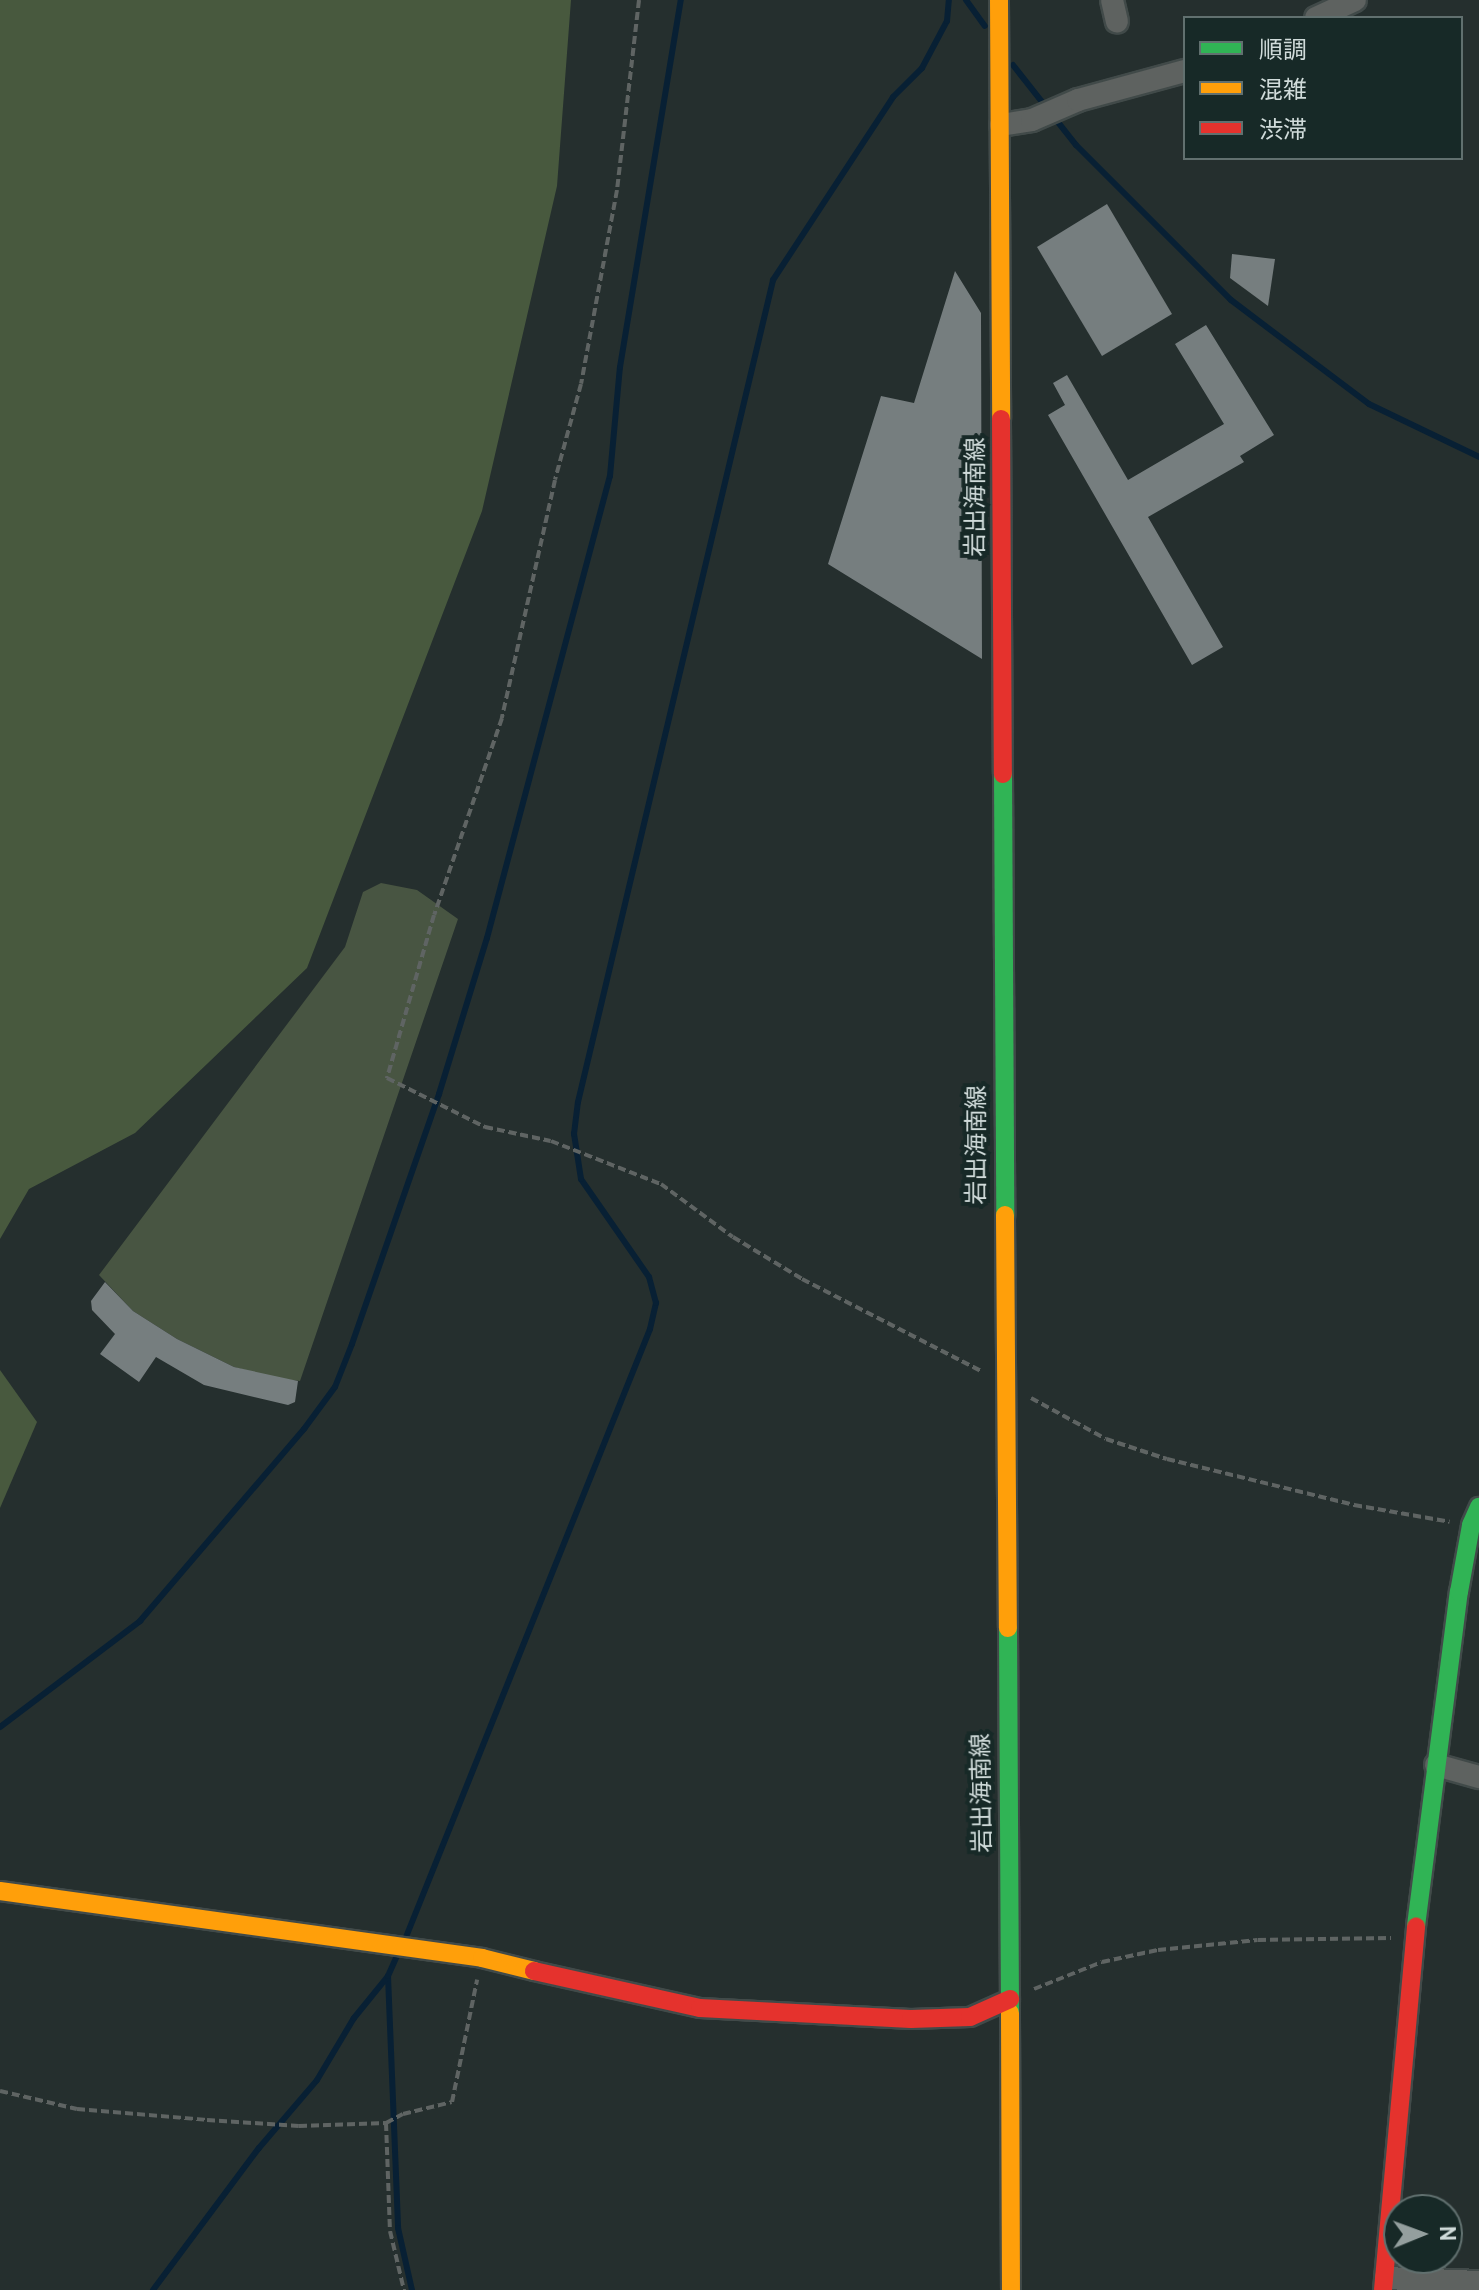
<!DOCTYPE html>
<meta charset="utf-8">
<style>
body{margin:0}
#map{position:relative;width:1479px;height:2290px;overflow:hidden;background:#252f2e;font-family:Overpass,"Noto Sans JP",sans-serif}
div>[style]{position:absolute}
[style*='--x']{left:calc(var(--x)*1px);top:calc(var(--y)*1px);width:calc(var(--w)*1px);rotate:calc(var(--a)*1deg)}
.green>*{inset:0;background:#485542}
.forest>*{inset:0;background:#48593e}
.stream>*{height:6px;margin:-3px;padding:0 3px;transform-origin:3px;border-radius:3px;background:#082034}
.building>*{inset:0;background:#767e7f}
.path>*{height:4px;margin-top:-2px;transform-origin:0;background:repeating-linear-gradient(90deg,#5f6463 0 8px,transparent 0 12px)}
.roads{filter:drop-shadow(2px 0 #414a49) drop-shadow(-2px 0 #414a49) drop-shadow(0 2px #414a49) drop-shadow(0 -2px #414a49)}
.street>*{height:22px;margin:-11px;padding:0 11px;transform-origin:11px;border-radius:11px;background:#5e6260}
.fast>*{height:18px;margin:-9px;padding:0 9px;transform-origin:9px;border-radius:9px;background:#30b455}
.slow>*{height:18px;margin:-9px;padding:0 9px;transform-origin:9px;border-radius:9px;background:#ff9f0a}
.jam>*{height:18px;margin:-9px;padding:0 9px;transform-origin:9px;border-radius:9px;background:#e5322d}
span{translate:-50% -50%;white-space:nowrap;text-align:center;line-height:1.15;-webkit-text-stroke:8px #172927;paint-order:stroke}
.street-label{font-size:24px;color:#d0dbda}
.legend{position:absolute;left:1183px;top:16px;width:280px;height:144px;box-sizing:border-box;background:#172927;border:2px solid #61706f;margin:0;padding:10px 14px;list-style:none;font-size:24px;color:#d0dbda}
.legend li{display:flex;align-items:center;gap:16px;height:40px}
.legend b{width:40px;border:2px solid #61706f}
.north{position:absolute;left:1383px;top:2194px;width:80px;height:80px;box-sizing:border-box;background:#172927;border:2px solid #61706f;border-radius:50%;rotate:89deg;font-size:22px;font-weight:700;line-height:32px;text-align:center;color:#d0dbda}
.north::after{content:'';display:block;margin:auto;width:28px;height:36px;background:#949f9e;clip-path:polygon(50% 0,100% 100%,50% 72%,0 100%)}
</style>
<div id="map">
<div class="green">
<div style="clip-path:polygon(381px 883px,417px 890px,458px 919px,300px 1381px,274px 1378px,234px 1367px,177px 1339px,133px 1311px,99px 1275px,345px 947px,363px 892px)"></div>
</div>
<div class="forest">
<div style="clip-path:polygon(0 0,571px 0,557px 186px,482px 511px,307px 968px,135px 1133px,29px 1189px,0 1239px)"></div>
<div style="clip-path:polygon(0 1370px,37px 1422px,0 1508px)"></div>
</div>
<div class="stream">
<div style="--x:966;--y:0;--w:32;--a:54"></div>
<div style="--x:1013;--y:65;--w:102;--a:51.8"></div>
<div style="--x:1076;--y:145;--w:219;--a:45"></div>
<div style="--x:1231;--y:300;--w:173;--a:37"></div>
<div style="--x:1369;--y:404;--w:122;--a:25.7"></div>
<div style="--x:0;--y:1727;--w:176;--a:-37.1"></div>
<div style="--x:140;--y:1621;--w:253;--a:-49.5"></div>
<div style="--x:304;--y:1429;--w:52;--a:-53.6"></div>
<div style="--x:335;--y:1387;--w:46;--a:-68.4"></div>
<div style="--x:352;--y:1344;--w:265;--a:-70.8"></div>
<div style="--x:439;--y:1094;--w:163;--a:-72.9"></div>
<div style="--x:487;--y:938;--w:478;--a:-75.1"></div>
<div style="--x:610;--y:476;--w:109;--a:-84.8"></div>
<div style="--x:620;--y:367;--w:372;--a:-80.6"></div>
<div style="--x:406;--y:1937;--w:655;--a:-68.13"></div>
<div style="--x:650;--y:1329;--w:27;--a:-77"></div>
<div style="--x:656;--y:1303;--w:27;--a:-105"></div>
<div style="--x:649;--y:1277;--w:119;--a:-124.8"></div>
<div style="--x:581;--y:1179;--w:46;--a:-98.8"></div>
<div style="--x:574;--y:1134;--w:32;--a:-83"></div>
<div style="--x:578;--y:1102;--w:845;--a:-76.65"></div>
<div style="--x:773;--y:280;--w:219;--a:-56.7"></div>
<div style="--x:893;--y:97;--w:41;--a:-45"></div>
<div style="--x:922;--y:68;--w:53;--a:-62"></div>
<div style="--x:947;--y:21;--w:21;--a:-85"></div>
<div style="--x:388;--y:1976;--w:252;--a:87.7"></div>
<div style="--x:398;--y:2228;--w:64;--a:77.3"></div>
<div style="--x:153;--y:2290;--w:177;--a:-53.3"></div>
<div style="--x:259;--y:2148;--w:89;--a:-49.5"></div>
<div style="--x:317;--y:2080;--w:72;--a:-59.2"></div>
<div style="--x:354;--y:2018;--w:54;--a:-51"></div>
<div style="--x:388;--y:1976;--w:24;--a:-66"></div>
</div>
<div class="building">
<div style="clip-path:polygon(1107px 204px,1172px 314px,1102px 356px,1037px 247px)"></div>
<div style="clip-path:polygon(1232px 254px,1275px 259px,1268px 306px,1230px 278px)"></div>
<div style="clip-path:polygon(955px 271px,981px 313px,982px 659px,828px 564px,881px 396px,914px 403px)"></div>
<div style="clip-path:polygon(1206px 325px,1274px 435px,1240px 456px,1244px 462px,1148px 517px,1223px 647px,1192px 665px,1048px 415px,1065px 405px,1053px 383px,1067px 375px,1128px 480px,1224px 424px,1175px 344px)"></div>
<div style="clip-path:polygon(105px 1282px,133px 1311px,177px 1339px,234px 1367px,298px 1381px,295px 1402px,288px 1405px,204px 1385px,156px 1357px,139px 1382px,100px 1354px,115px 1334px,92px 1310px,91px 1301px)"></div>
</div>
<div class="path">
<div style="--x:639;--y:0;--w:191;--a:96.6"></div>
<div style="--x:617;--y:190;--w:197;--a:100.5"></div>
<div style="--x:581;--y:384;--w:99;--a:105.2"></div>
<div style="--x:555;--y:480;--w:244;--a:102.6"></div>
<div style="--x:502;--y:718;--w:208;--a:109"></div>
<div style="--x:434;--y:915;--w:170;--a:106.1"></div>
<div style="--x:387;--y:1078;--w:110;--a:26.6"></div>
<div style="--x:485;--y:1127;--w:67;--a:12"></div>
<div style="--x:551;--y:1141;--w:118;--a:21.4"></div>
<div style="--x:661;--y:1184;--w:89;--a:36.4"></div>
<div style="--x:733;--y:1237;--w:81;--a:31.3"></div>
<div style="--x:802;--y:1279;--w:201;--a:27.2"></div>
<div style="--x:1031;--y:1398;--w:85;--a:28.7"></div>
<div style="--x:1106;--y:1439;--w:64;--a:18.2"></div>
<div style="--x:1167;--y:1459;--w:193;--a:13.8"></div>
<div style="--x:1354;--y:1505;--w:97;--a:10"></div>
<div style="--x:1034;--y:1989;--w:73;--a:-21.7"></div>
<div style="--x:1102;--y:1962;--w:57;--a:-12.1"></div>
<div style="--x:1158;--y:1950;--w:100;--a:-5.7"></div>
<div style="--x:1258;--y:1940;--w:133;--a:-0.9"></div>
<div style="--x:0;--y:2091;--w:79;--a:13.2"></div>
<div style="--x:77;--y:2109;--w:130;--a:4.8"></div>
<div style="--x:207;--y:2120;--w:92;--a:3.7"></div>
<div style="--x:299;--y:2126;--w:87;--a:-2"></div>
<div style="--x:386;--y:2123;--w:19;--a:-28"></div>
<div style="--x:403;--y:2114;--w:50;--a:-13.8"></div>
<div style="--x:452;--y:2102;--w:125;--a:-78.4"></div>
<div style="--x:386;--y:2123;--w:108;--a:87.9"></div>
<div style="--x:390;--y:2231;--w:61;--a:76.7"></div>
</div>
<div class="roads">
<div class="street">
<div style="--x:1112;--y:0;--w:22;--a:77"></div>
<div style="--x:1316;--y:18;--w:43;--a:-24.8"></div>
<div style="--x:1001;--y:125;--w:31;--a:-9"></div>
<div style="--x:1032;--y:120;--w:50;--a:-23.5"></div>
<div style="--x:1078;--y:100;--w:111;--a:-15.2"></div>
<div style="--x:1436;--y:1765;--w:45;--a:15.6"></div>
<div style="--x:1386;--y:2278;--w:93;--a:2.5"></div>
</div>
<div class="fast">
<div style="--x:1003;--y:774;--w:441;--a:89.7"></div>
<div style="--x:1008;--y:1628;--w:385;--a:89.7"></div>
<div style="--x:1416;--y:1926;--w:337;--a:-82.7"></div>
<div style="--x:1459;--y:1592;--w:68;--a:-79.8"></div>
<div style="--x:1471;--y:1525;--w:20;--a:-66"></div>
</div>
<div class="slow">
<div style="--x:999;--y:0;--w:419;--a:89.7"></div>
<div style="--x:1005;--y:1215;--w:413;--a:89.6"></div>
<div style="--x:0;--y:1891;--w:487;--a:7.9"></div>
<div style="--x:482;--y:1958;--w:54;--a:14"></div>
<div style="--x:1010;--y:2013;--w:277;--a:89.8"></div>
</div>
<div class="jam">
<div style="--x:1001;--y:419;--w:355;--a:89.7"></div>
<div style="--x:534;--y:1971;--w:170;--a:12.6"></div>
<div style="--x:700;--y:2008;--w:211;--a:3"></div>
<div style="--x:911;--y:2019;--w:59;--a:-1.9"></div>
<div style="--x:970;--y:2017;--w:44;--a:-24.2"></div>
<div style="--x:1383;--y:2290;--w:365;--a:-84.8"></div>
</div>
</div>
<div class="street-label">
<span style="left:978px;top:497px;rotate:-90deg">岩出海南線</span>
<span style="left:979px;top:1145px;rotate:-90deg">岩出海南線</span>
<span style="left:984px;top:1793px;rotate:-91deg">岩出海南線</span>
</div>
<ul class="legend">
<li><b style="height:10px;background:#30b455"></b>順調</li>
<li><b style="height:10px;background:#ff9f0a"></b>混雑</li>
<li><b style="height:10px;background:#e5322d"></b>渋滞</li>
</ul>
<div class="north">N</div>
</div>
